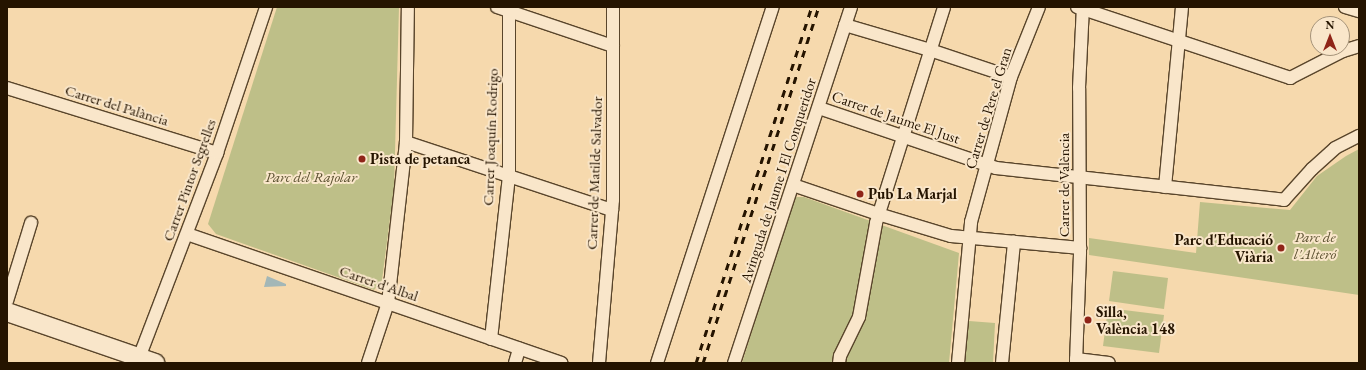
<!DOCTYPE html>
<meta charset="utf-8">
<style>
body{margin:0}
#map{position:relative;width:1366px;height:370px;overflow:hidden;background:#f6d9ad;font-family:"EB Garamond",serif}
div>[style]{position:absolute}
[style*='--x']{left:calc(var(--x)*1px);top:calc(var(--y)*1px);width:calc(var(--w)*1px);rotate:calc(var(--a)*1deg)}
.green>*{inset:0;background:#bebf88}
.water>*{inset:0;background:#a3b7b7}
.roads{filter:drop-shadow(1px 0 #59452b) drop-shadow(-1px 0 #59452b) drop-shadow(0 1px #59452b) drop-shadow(0 -1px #59452b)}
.street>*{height:12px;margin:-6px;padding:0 6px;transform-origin:6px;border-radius:6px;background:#f9e6ca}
.secondary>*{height:18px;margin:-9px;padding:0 9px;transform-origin:9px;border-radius:9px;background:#f9e6ca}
.rail>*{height:3px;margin-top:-1.5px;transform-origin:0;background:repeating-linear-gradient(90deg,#251400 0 7px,transparent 0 14px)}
.dots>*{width:11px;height:11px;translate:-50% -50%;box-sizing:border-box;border:2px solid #f9e6ca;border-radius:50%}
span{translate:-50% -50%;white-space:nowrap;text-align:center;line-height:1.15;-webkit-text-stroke:4px #f9e6ca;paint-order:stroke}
.street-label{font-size:15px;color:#251400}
.poi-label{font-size:15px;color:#251400;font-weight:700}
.left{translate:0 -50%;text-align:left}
.right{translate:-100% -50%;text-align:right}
.park-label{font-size:15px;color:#5b5030;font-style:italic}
.frame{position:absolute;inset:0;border:8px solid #251400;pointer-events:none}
.north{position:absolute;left:1310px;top:16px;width:40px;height:40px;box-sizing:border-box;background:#f9e6ca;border:1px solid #a49279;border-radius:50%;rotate:0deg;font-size:11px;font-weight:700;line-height:16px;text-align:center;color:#251400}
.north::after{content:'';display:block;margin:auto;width:14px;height:18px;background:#8f2418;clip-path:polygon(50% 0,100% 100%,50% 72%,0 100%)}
</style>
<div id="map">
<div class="green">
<div style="clip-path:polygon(277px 7px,399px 7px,394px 188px,382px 280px,374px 290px,216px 234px,208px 224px)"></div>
<div style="clip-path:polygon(1359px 149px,1359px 295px,1089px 255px,1089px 238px,1196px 253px,1200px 202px,1290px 210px,1317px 176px,1346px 156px)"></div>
<div style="clip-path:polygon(794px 197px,804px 197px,959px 253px,949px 363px,742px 363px)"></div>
<div style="clip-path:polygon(1113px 271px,1168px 278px,1164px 309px,1109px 301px)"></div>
<div style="clip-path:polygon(1108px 308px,1164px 315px,1159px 353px,1103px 346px)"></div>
<div style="clip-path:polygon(969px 321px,995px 323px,993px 363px,965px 363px)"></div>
</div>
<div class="water">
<div style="clip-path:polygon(267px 276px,286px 284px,286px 286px,264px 287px)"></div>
</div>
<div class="roads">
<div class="street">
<div style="--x:497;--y:7;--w:122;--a:18.6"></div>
<div style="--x:1077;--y:7;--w:225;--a:18.4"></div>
<div style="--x:1290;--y:78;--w:59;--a:-27"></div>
<div style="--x:1343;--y:51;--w:17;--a:-17"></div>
<div style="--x:1345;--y:7;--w:15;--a:16"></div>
<div style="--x:845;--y:25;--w:89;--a:16.4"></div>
<div style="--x:930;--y:50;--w:85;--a:18.4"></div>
<div style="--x:7;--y:88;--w:220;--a:17.2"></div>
<div style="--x:819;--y:108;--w:187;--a:18.7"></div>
<div style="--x:996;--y:168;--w:290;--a:6.3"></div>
<div style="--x:1284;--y:200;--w:42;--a:-47.9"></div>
<div style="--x:1312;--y:169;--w:31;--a:-42"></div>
<div style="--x:1335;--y:148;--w:27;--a:-27"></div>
<div style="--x:406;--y:142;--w:217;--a:18.3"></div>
<div style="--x:793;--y:185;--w:90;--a:18.8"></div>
<div style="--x:878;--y:214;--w:76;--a:16.8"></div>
<div style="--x:951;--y:236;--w:130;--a:5.3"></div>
<div style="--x:1165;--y:187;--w:181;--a:-84.6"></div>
<div style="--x:187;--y:234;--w:396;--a:19"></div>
<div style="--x:7;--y:301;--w:82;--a:-72.9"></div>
<div style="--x:491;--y:339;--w:164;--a:-83.7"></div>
<div style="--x:509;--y:176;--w:169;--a:-90"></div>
<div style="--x:1076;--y:359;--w:33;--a:7"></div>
<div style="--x:137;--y:363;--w:225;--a:-69.1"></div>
<div style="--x:217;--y:153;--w:154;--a:-71.4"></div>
<div style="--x:368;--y:363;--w:63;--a:-71.6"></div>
<div style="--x:388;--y:303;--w:162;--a:-83.6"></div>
<div style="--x:406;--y:142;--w:135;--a:-89.2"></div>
<div style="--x:515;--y:363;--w:15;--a:-74"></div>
<div style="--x:599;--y:363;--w:164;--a:-85.1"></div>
<div style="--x:613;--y:200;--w:193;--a:-90"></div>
<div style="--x:657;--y:363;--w:374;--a:-72"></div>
<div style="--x:734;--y:363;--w:375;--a:-71.8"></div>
<div style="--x:839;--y:363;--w:7;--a:-82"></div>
<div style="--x:840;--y:356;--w:43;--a:-64"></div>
<div style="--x:859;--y:317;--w:96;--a:-79.7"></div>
<div style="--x:876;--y:223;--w:226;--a:-72.5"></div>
<div style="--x:958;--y:363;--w:142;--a:-84.7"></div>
<div style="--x:971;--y:222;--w:150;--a:-74.6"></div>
<div style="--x:1011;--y:77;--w:75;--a:-68.2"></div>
<div style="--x:1002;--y:363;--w:122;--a:-84.3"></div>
<div style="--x:1076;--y:363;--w:111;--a:-87.9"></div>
<div style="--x:1080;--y:252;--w:164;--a:-90.3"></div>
<div style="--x:1079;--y:88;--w:81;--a:-87.2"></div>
</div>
<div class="secondary">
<div style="--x:7;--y:312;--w:157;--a:19"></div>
</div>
</div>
<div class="rail">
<div style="--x:696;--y:363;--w:374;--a:-72"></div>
<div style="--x:703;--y:363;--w:374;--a:-72"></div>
</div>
<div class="dots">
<div style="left:362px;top:159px;background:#8f2418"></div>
<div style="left:860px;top:194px;background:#8f2418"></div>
<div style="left:1281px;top:248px;background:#8f2418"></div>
<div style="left:1088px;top:320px;background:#8f2418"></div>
</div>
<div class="street-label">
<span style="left:117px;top:105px;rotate:17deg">Carrer del Palància</span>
<span style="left:988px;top:108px;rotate:-73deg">Carrer de Pere el Gran</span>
<span style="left:896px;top:117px;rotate:19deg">Carrer de Jaume El Just</span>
<span style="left:490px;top:137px;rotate:-88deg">Carrer Joaquín Rodrigo</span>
<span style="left:594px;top:173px;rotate:-88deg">Carrer de Matilde Salvador</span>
<span style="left:189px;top:180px;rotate:-70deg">Carrer Pintor Segrelles</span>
<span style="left:778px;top:180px;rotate:-72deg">Avinguda de Jaume I El Conqueridor</span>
<span style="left:1064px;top:185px;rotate:-90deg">Carrer de València</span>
<span style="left:379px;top:283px;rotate:19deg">Carrer d'Albal</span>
</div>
<div class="poi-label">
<span class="left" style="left:370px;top:159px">Pista de petanca</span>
<span class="left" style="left:868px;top:194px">Pub La Marjal</span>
<span class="right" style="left:1273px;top:248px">Parc d'Educació<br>Viària</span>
<span class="left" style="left:1096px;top:320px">Silla,<br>València 148</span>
</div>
<div class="park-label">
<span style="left:311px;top:177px">Parc del Rajolar</span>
<span style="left:1315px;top:245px">Parc de<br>l'Alteró</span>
</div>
<div class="frame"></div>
<div class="north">N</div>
</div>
